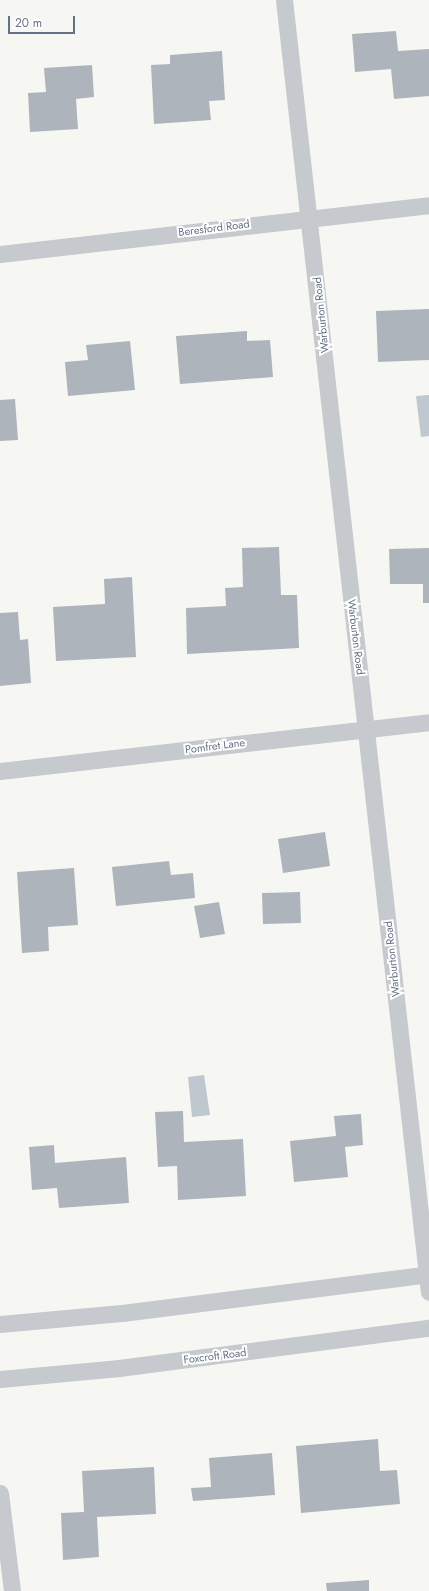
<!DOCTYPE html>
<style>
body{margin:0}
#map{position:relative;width:429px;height:1591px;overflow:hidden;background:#f6f7f3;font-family:Jost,sans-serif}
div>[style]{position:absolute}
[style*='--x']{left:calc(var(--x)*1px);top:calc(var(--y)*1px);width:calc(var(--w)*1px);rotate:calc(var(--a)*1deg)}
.water>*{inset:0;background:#bfc8cf}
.building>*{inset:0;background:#aeb4bb}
.street>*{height:17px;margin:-8.5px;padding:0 8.5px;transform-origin:8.5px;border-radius:8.5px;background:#c6c9cd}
span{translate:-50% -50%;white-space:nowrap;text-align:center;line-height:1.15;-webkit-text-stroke:4px #fff;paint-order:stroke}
.street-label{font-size:11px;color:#647185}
.scale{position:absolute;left:8px;top:16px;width:67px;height:18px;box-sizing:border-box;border:2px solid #647185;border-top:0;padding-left:5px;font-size:12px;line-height:14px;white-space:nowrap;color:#647185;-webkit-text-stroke:3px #fff;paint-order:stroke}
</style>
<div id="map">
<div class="water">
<div style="clip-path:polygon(429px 395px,429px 436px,421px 437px,416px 396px)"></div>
<div style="clip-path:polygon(204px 1075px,210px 1115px,192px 1117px,188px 1077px)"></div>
</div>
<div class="building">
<div style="clip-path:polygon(396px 31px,398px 51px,429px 49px,429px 96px,394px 99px,391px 69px,355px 72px,352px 34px)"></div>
<div style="clip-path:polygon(222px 51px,225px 100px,209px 101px,211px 120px,154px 124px,151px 65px,170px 64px,170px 55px)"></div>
<div style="clip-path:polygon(92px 65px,94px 97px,76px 99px,78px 129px,30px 132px,28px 93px,46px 92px,44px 68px)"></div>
<div style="clip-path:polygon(429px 309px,429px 360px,378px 362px,376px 311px)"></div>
<div style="clip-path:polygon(247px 331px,247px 341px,270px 340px,273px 377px,180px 384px,176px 336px)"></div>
<div style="clip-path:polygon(130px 341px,135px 390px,68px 396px,65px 362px,88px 360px,86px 345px)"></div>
<div style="clip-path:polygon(15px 399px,18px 440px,0 441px,0 400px)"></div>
<div style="clip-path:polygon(279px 547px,281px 595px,297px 595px,299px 648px,187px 654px,186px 608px,226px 606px,225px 588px,243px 587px,242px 548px)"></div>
<div style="clip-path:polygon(429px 548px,429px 603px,423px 603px,423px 584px,390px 584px,389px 549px)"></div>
<div style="clip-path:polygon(132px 577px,136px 657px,56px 661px,53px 607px,105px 604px,104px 579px)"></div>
<div style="clip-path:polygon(18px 612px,20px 640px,28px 639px,31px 683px,0 686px,0 613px)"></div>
<div style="clip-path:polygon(325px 832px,330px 866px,283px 873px,278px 839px)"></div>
<div style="clip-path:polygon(169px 861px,171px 875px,193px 873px,195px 898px,116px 906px,112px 867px)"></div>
<div style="clip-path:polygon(74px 868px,78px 925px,48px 927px,49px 951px,22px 953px,17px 872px)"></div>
<div style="clip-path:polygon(300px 892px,301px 923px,263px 924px,262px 893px)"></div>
<div style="clip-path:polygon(219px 902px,225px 934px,200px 938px,194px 906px)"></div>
<div style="clip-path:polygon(183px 1111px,184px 1142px,243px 1139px,246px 1196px,178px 1200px,177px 1166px,158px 1167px,155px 1112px)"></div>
<div style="clip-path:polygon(361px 1114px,363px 1145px,345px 1147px,348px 1177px,294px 1182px,290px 1141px,336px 1136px,334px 1116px)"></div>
<div style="clip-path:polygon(54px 1145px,55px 1163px,126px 1157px,129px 1203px,59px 1208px,57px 1188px,32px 1190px,29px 1147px)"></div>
<div style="clip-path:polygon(378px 1439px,380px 1471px,397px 1470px,400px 1504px,301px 1513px,296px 1446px)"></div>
<div style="clip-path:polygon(272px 1453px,275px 1495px,193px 1501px,191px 1488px,211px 1487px,209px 1458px)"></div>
<div style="clip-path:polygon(154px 1467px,156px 1514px,97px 1517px,99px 1557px,63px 1560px,61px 1513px,84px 1512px,82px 1471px)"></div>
<div style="clip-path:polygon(369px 1580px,369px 1591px,327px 1591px,326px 1583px)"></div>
</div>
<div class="street">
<div style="--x:284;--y:0;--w:1300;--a:83.6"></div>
<div style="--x:0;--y:254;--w:432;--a:-6.5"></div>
<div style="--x:0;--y:771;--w:432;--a:-6.5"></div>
<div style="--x:0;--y:1324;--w:122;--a:-5.2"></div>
<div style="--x:122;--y:1313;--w:309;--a:-7.2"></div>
<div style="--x:0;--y:1379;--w:120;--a:-5.3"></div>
<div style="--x:119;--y:1368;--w:313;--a:-7.4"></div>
<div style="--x:0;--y:1493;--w:99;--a:83"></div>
</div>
<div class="street-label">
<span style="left:214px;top:228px;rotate:-7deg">Beresford Road</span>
<span style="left:321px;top:315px;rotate:-96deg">Warburton Road</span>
<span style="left:356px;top:637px;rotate:83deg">Warburton Road</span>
<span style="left:215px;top:746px;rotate:-7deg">Pomfret Lane</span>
<span style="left:392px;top:959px;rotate:-96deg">Warburton Road</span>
<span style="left:215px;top:1356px;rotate:-7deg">Foxcroft Road</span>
</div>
<div class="scale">20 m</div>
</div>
